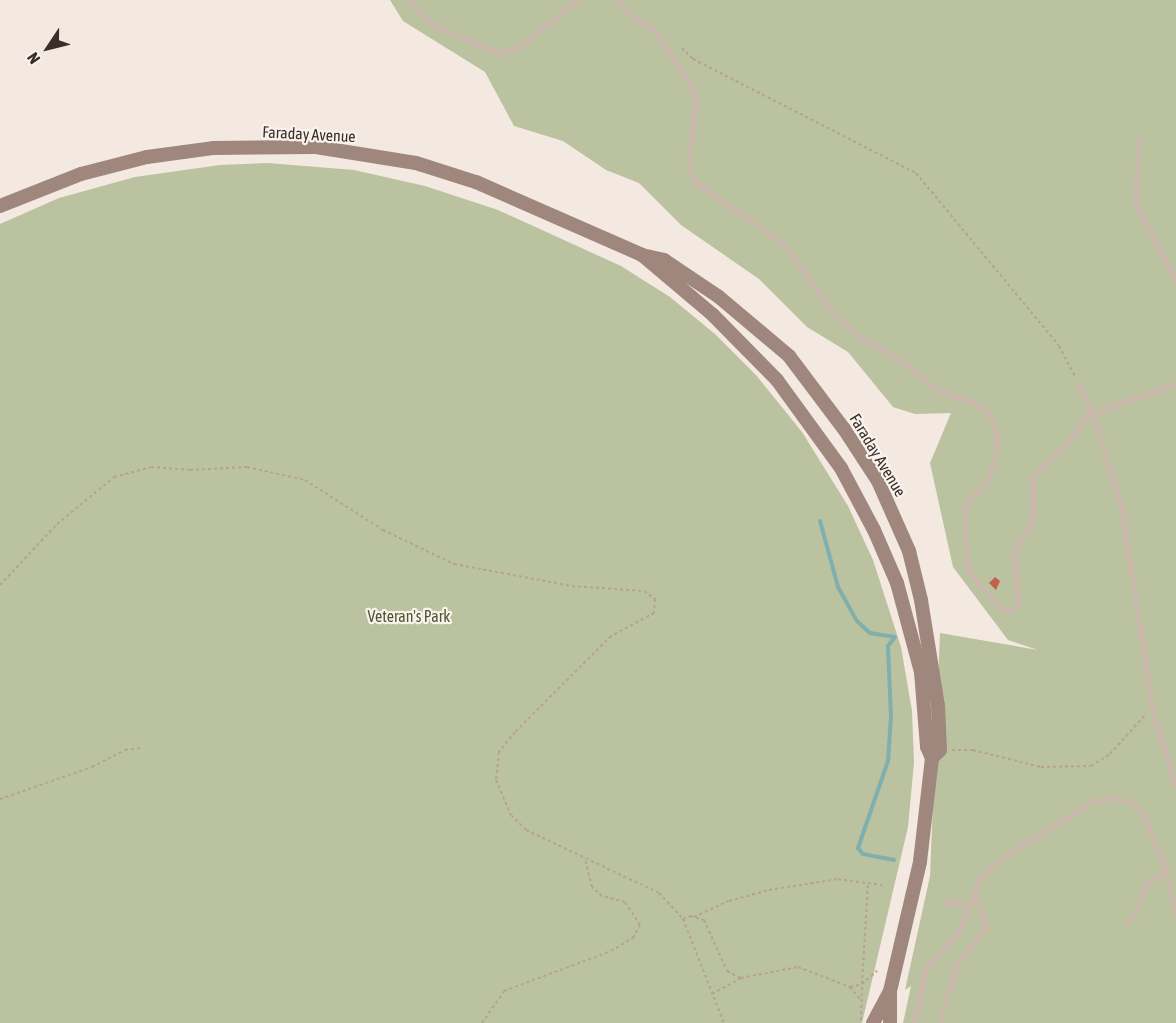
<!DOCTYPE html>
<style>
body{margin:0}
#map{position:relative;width:1176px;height:1023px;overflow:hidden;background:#f3e9e0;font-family:"Asap Condensed",sans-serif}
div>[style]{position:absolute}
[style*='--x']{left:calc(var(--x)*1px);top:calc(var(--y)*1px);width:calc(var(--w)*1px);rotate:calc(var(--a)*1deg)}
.green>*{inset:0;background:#bac2a0}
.stream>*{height:4px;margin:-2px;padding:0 2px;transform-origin:2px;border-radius:2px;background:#80b0ad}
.building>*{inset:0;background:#c3604e}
.path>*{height:2px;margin-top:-1px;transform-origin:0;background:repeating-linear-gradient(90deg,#b7a196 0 3px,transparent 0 6px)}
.lane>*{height:5px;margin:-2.5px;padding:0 2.5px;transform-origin:2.5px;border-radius:2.5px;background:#cbb8ac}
.secondary>*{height:14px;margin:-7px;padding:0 7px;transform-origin:7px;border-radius:7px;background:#9f877d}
span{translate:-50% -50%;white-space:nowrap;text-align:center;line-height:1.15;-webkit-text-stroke:4.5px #faf3ed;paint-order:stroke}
.street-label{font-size:16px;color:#392e2b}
.park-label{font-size:16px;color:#4c572f}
.north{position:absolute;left:18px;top:18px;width:60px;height:60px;-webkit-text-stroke:4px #faf3ed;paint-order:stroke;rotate:235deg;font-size:16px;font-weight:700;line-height:24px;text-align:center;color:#392e2b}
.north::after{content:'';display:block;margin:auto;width:21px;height:27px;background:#392e2b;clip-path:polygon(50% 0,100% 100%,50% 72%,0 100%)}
</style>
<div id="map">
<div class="green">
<div style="clip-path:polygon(390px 0,1176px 0,1176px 1023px,903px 1023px,911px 986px,905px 990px,930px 876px,940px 633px,1038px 650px,1008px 640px,953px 567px,930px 463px,951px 413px,915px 414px,893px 407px,848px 352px,807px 327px,759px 279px,681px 225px,639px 183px,606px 170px,563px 141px,514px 126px,485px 72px,403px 21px)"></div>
<div style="clip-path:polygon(268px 163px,354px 170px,425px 186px,498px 210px,621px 266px,670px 297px,715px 334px,756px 375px,802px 432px,848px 506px,873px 560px,901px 647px,912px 711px,914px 762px,908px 827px,862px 1023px,0 1023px,0 224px,59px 198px,135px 177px,220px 165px)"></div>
</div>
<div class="stream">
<div style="--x:820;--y:521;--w:68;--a:74.7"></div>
<div style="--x:838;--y:587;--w:39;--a:61"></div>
<div style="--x:857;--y:621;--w:18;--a:43"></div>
<div style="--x:870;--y:633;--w:25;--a:9"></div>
<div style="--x:894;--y:860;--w:32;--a:-169"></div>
<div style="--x:863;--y:854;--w:8;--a:-130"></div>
<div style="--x:858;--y:848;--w:92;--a:-71"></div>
<div style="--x:888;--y:761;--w:45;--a:-86.2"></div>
<div style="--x:891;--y:716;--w:70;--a:-92.5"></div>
<div style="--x:888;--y:646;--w:11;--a:-52"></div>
</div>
<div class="building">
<div style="clip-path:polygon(995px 577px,1000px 581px,996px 590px,989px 583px)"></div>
</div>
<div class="path">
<div style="--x:682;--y:48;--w:16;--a:45"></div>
<div style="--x:693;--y:59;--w:250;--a:27.1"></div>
<div style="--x:916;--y:173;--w:224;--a:50.4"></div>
<div style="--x:1059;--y:346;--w:34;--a:62"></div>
<div style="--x:0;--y:585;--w:83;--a:-46.9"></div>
<div style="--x:57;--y:524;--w:74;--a:-39.5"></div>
<div style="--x:114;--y:477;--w:38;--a:-15"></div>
<div style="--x:151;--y:467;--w:39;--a:4"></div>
<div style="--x:190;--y:470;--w:57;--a:-3"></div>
<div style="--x:247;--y:467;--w:59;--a:12.6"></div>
<div style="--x:305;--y:480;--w:93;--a:32.7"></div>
<div style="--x:383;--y:530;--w:79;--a:25.6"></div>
<div style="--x:454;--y:564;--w:120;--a:10.6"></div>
<div style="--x:572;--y:586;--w:72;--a:4"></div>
<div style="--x:644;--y:591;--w:14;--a:36"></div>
<div style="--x:655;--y:599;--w:14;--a:94"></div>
<div style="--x:654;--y:613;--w:49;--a:151.9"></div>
<div style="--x:611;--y:636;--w:136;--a:135"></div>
<div style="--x:515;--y:732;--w:26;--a:129"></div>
<div style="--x:499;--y:752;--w:28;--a:96"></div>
<div style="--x:496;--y:780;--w:38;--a:67"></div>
<div style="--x:511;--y:815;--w:21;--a:45"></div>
<div style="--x:526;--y:830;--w:147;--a:25.3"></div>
<div style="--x:659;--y:893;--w:35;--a:47"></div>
<div style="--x:683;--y:919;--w:112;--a:68.5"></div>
<div style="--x:952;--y:750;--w:21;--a:0"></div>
<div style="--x:973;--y:750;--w:70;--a:14"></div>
<div style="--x:1041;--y:767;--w:50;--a:-1.1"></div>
<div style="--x:1091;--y:766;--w:22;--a:-32"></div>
<div style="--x:1110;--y:754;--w:52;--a:-48.1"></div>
<div style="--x:0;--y:799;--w:97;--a:-19.2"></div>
<div style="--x:92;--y:767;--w:37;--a:-27"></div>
<div style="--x:125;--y:750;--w:17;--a:-7"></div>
<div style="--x:694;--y:917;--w:38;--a:-25"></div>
<div style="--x:729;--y:901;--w:41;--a:-15.4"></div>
<div style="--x:769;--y:890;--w:70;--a:-9.1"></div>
<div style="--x:838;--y:879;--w:30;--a:8"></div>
<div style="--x:683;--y:919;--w:8;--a:-23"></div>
<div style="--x:690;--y:916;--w:15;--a:16"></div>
<div style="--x:704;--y:920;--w:56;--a:65.7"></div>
<div style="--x:727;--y:971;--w:16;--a:27"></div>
<div style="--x:741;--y:978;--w:58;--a:-10.9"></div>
<div style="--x:798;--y:967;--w:56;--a:21"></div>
<div style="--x:850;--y:987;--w:12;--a:-14"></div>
<div style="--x:862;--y:984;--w:101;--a:-86.6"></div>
<div style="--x:868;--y:883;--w:14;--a:8"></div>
<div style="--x:850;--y:987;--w:17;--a:50"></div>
<div style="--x:712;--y:994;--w:33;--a:-29"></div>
<div style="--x:861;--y:1020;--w:36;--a:-88"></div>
<div style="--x:862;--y:984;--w:20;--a:-41"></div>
<div style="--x:482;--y:1023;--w:39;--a:-55"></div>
<div style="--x:504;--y:991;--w:114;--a:-20.5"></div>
<div style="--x:611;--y:951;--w:26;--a:-31"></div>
<div style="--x:633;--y:938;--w:15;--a:-62"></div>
<div style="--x:640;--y:925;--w:27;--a:-123"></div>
<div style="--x:625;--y:902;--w:24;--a:-165"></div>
<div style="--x:602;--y:896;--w:13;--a:-138"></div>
<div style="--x:592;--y:887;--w:30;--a:-104"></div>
</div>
<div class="lane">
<div style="--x:408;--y:0;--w:35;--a:45"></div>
<div style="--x:433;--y:25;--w:71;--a:23.3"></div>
<div style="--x:498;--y:53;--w:24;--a:-17"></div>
<div style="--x:521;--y:46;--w:73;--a:-38.9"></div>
<div style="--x:616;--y:0;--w:18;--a:47"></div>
<div style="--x:628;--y:13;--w:28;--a:32"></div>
<div style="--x:652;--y:28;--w:73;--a:55.7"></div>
<div style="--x:693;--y:88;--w:17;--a:80"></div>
<div style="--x:696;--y:105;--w:58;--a:98"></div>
<div style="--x:688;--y:162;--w:21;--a:71"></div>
<div style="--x:695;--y:182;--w:110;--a:35"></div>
<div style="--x:785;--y:245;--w:80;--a:55.1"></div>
<div style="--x:831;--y:311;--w:34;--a:43"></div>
<div style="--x:856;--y:334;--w:56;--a:31.1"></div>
<div style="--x:904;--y:363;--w:41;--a:39.1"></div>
<div style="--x:936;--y:389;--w:44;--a:20.1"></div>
<div style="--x:977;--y:404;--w:17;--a:40"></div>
<div style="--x:990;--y:415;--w:19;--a:69"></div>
<div style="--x:997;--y:433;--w:20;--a:93"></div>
<div style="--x:996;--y:453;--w:32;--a:108"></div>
<div style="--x:986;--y:483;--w:28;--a:136"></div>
<div style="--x:966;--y:502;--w:51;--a:90"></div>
<div style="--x:966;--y:553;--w:19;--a:81"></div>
<div style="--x:969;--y:572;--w:50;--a:48.3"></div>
<div style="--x:1002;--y:609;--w:9;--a:6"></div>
<div style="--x:1011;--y:610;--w:11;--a:-45"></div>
<div style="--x:1019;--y:602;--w:50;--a:-96.8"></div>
<div style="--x:1013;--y:552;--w:38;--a:-58"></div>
<div style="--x:1033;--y:520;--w:44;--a:-90"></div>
<div style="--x:1033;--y:476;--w:45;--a:-43.2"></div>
<div style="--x:1066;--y:445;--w:36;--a:-56"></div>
<div style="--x:1086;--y:415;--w:95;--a:-19"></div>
<div style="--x:1139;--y:140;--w:63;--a:93.6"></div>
<div style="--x:1135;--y:203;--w:88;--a:62.3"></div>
<div style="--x:1079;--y:384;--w:32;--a:66"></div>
<div style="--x:1092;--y:413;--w:101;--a:72.6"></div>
<div style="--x:1122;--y:509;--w:202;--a:81.5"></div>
<div style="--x:1152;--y:709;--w:82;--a:72.9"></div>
<div style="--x:946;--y:901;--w:24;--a:15"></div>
<div style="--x:969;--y:907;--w:33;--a:-69"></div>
<div style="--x:981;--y:876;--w:25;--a:-42"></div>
<div style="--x:1000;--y:859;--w:110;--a:-31.9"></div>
<div style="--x:1093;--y:801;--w:22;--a:-8"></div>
<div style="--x:1115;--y:798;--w:18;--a:16"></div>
<div style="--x:1132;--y:803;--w:16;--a:45"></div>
<div style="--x:1143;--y:814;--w:54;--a:67.2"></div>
<div style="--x:1164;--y:864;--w:54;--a:77.2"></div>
<div style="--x:1126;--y:923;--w:15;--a:-48"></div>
<div style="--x:1136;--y:912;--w:33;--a:-70"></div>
<div style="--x:1147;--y:881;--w:21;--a:-25"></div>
<div style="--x:914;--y:1023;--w:56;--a:-77.7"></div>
<div style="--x:926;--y:968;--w:51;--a:-48.2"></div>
<div style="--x:960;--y:930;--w:25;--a:-69"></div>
<div style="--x:939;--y:1023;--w:63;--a:-73.3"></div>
<div style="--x:957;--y:963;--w:46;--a:-51.1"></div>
<div style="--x:986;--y:927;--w:36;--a:-108"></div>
</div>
<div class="secondary">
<div style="--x:0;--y:206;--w:87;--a:-21.6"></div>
<div style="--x:81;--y:174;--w:68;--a:-14.4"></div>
<div style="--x:147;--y:157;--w:68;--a:-7.7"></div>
<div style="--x:214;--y:148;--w:102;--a:-0.6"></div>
<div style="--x:316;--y:147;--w:101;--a:9.1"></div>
<div style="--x:416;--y:163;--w:63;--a:17.6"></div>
<div style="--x:476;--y:182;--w:181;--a:23.7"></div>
<div style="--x:642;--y:255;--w:23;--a:13"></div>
<div style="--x:664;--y:260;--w:66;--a:33.9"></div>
<div style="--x:719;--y:297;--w:92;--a:40.1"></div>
<div style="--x:789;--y:356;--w:91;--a:53"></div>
<div style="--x:844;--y:429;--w:62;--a:56.8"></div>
<div style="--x:878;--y:481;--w:77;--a:66.1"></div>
<div style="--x:909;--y:551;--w:50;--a:76.2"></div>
<div style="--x:921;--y:600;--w:107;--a:80.9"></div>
<div style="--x:938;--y:706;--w:44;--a:87.4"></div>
<div style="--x:940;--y:750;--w:11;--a:135"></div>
<div style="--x:642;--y:255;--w:93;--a:40.2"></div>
<div style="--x:713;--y:315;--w:91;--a:45.4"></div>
<div style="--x:777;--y:380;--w:109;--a:54"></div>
<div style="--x:841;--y:468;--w:70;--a:62"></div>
<div style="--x:874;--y:530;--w:58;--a:66.5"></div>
<div style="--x:897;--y:583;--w:92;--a:74.9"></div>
<div style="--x:921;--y:672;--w:75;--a:85.4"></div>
<div style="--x:927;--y:747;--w:12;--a:66"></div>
<div style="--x:932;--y:758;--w:105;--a:96.6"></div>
<div style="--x:920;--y:862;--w:132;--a:103.1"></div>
<div style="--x:890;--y:991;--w:32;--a:90"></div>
<div style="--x:873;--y:1023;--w:34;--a:-62"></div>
</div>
<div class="street-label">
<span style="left:309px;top:134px;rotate:3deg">Faraday Avenue</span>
<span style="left:878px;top:455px;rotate:59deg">Faraday Avenue</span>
</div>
<div class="park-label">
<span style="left:409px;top:616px">Veteran's Park</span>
</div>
<div class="north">N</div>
</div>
